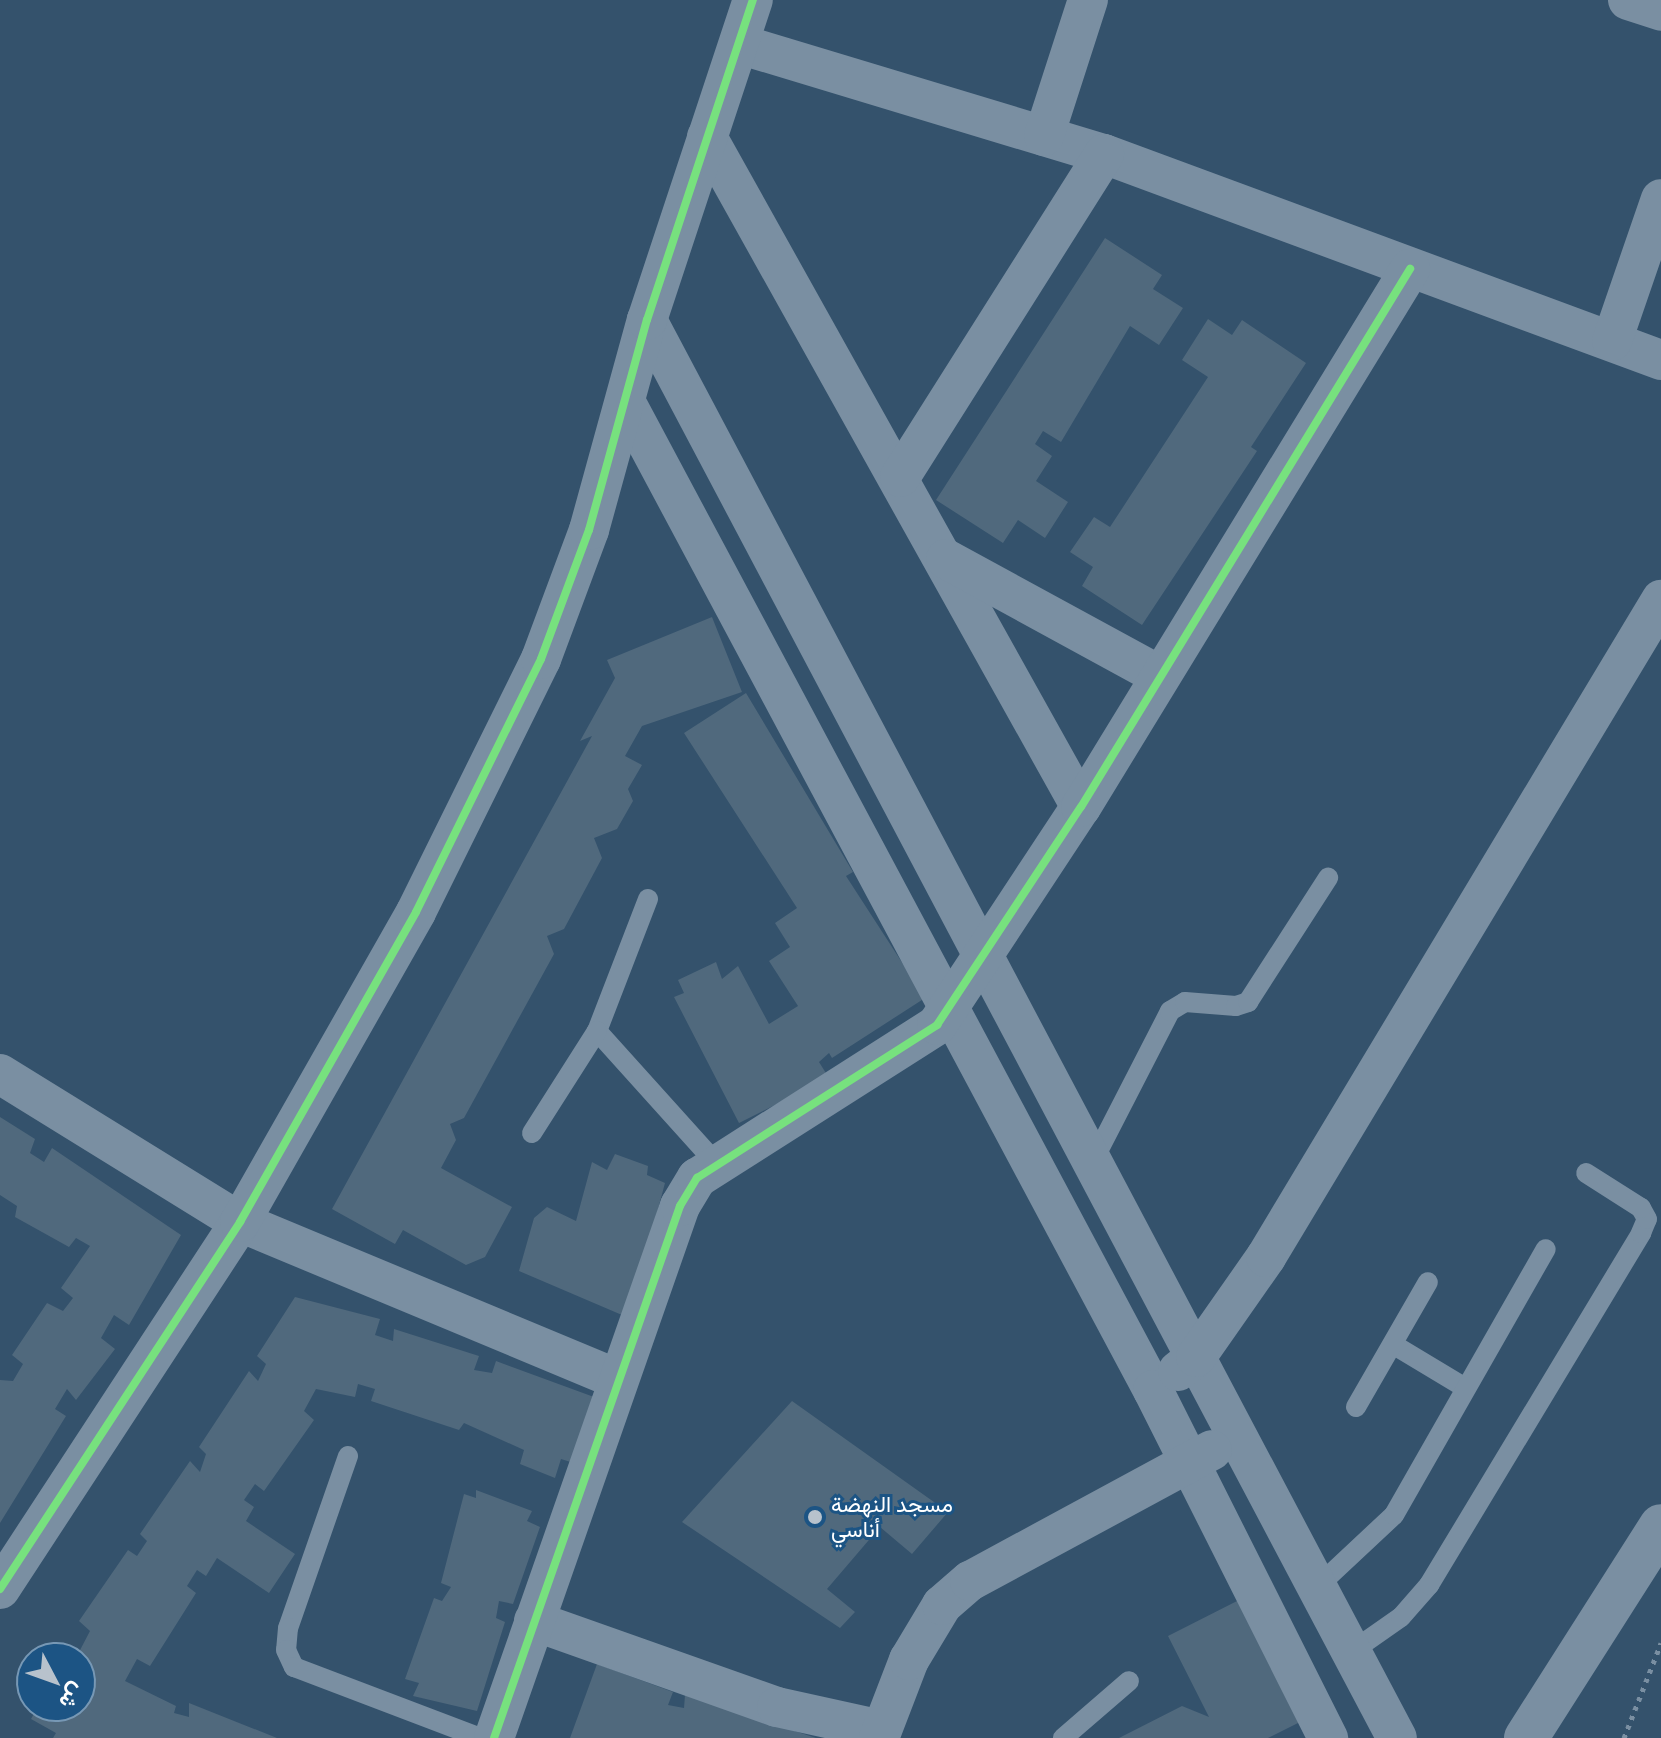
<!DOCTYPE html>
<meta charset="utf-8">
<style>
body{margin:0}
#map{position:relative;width:1661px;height:1738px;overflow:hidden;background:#34526c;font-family:"Titillium Web",Vazirmatn,sans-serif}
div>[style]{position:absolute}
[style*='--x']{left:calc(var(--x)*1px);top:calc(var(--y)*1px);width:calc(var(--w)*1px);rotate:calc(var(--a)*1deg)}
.building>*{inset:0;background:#50697d}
.path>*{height:5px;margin-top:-2.5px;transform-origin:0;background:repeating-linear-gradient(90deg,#7a8fa2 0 4px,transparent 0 10px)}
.service>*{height:20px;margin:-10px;padding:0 10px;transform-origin:10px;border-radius:10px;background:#7a8fa2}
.minor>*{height:40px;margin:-20px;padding:0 20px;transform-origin:20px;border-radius:20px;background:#7a8fa2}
.tertiary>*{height:44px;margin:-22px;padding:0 22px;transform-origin:22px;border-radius:22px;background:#7a8fa2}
.cycleway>*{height:8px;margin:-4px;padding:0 4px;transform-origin:4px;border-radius:4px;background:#77e17e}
.dots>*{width:22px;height:22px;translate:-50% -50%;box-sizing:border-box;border:4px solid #1c5484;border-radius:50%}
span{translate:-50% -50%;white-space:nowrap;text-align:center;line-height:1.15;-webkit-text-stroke:6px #1c5484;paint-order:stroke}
.poi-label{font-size:22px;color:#fff}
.left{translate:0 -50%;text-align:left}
.north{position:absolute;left:16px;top:1642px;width:80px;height:80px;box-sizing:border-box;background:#1c5484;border:2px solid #7798b5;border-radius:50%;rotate:131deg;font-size:22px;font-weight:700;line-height:32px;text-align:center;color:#fff}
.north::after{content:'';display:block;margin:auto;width:28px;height:36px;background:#b8c2cc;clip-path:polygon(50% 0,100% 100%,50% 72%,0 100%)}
</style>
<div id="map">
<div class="building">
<div style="clip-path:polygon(1105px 238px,1162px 275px,1153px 289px,1183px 308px,1159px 345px,1130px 326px,1061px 442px,1043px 431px,1035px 444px,1052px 456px,1036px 481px,1068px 502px,1045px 538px,1018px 520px,1003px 543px,936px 500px)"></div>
<div style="clip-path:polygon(1208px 319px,1232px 335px,1242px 320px,1306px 363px,1251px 447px,1257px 451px,1142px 625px,1082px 586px,1093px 567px,1070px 552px,1094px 517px,1110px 527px,1208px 377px,1182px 360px)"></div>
<div style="clip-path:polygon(712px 617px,742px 692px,642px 726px,625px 756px,642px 765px,628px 789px,633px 801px,617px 829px,594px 838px,602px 858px,564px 929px,547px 936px,554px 954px,464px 1118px,450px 1124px,456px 1140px,441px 1168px,512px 1207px,485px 1257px,466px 1265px,403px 1230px,395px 1244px,332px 1209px,592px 736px,580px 741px,615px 678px,607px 660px)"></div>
<div style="clip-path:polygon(746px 693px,853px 872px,846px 876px,925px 998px,832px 1058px,829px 1053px,819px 1062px,829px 1078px,739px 1123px,674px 997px,684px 993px,678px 980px,716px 962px,722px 979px,738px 966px,769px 1024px,798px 1006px,769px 961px,790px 947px,775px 923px,797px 908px,684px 733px)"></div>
<div style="clip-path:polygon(0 1117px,35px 1139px,30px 1153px,44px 1162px,52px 1148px,181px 1235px,129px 1325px,114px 1315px,101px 1338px,115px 1349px,76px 1400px,67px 1389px,55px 1409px,66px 1416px,0 1523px,0 1380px,13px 1381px,23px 1364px,12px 1355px,47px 1303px,63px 1311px,73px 1298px,61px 1288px,90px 1246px,76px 1238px,69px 1247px,15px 1217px,17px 1206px,0 1195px)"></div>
<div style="clip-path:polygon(615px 1154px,648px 1166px,647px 1175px,665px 1183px,629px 1318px,519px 1271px,534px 1218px,547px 1207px,576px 1221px,592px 1162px,607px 1170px)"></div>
<div style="clip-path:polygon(295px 1297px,380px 1319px,375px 1335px,393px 1341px,394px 1329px,479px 1356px,474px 1370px,492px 1373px,496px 1361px,594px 1397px,577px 1464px,561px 1459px,555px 1478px,520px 1464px,524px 1450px,464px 1423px,459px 1430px,371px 1401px,375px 1389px,358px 1384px,355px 1397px,316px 1389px,304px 1411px,314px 1420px,264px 1491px,255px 1484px,244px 1500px,254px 1507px,246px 1521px,295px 1554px,269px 1593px,217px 1558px,206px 1576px,197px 1570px,187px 1586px,196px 1593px,150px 1666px,137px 1659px,125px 1681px,176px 1706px,174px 1713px,189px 1717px,189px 1703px,277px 1738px,53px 1738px,56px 1733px,31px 1719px,38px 1706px,80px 1706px,80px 1658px,65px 1658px,70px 1648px,78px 1654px,90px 1631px,79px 1621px,128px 1550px,137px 1556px,147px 1541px,140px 1534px,190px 1461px,200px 1472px,206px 1454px,199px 1447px,249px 1371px,258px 1381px,266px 1364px,257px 1356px)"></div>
<div style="clip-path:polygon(792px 1401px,948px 1512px,912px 1554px,880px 1527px,827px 1589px,855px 1612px,840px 1628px,682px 1522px)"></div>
<div style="clip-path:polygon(476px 1490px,532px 1511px,527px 1521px,540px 1527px,513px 1604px,499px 1601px,496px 1618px,505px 1622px,477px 1711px,413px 1696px,419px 1683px,405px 1679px,434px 1598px,442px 1601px,451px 1587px,441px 1583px,464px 1494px,476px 1498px)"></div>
<div style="clip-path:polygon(1239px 1600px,1300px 1722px,1268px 1738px,1119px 1738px,1182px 1706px,1209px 1717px,1168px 1636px)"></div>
<div style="clip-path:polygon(597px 1664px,673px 1692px,668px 1705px,684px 1708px,685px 1695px,816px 1738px,570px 1738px)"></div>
</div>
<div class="path">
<div style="--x:1624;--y:1738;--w:102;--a:-68.7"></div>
</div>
<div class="service">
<div style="--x:648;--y:899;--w:142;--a:111.1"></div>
<div style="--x:597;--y:1031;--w:176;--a:48"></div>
<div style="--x:532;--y:1133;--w:121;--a:-57.5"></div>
<div style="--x:1092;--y:1163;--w:171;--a:-62.8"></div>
<div style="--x:1170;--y:1011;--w:17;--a:-31"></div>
<div style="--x:1185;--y:1002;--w:51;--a:4.5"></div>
<div style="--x:1236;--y:1006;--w:13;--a:-18"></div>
<div style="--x:1248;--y:1002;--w:148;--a:-57.2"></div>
<div style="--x:1394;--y:1345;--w:82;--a:31"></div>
<div style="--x:1356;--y:1407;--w:144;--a:-60.1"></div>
<div style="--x:348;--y:1456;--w:182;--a:109.2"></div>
<div style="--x:288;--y:1628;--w:22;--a:95"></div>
<div style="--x:286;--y:1650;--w:19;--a:65"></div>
<div style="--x:294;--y:1667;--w:200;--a:20.8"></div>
<div style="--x:1317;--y:1587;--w:105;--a:-43.1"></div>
<div style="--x:1394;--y:1515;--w:306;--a:-60.3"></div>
<div style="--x:1351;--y:1652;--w:61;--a:-35"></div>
<div style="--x:1401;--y:1617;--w:43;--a:-48.8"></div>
<div style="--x:1429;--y:1585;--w:411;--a:-58.9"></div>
<div style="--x:1641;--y:1233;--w:15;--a:-67"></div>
<div style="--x:1647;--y:1219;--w:13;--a:-119"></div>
<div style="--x:1641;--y:1208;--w:65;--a:-147.5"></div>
<div style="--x:1063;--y:1738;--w:87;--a:-40.8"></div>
</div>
<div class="minor">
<div style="--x:1628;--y:0;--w:35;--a:18"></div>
<div style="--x:739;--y:44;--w:381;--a:16.8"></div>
<div style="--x:1104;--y:154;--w:594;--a:20.3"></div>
<div style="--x:1044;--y:136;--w:143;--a:-72.1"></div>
<div style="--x:707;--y:137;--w:767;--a:60.83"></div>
<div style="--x:647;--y:320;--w:1604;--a:62.13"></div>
<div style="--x:1612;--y:341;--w:150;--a:-71"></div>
<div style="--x:627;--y:405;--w:1117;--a:61.9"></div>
<div style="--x:1153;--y:1390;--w:390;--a:63.3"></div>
<div style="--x:900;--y:477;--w:382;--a:-57.7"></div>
<div style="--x:946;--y:559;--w:243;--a:28.6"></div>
<div style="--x:0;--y:1074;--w:282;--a:31.7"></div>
<div style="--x:240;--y:1222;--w:409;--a:22.6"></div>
<div style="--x:1178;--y:1371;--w:23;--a:-38"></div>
<div style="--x:1196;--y:1357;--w:122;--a:-55"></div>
<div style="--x:1266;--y:1257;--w:767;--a:-58.98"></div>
<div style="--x:0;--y:1589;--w:439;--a:-56.8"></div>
<div style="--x:240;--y:1222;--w:356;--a:-60.4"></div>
<div style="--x:416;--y:912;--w:282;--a:-63.7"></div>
<div style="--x:541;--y:659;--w:138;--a:-69.6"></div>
<div style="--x:589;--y:530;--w:218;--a:-74.6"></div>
<div style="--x:647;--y:320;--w:337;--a:-71.7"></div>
<div style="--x:534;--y:1621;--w:258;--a:19.5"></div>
<div style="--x:777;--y:1707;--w:107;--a:12.4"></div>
<div style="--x:494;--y:1738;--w:564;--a:-70.73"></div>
<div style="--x:680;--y:1206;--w:33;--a:-59"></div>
<div style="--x:697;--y:1178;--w:285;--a:-32.5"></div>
<div style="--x:937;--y:1025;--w:261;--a:-56.6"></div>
<div style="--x:1081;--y:807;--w:631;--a:-58.55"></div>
<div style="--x:879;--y:1738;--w:84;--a:-69"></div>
<div style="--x:909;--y:1660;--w:64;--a:-59"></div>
<div style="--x:942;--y:1605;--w:37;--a:-41"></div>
<div style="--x:970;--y:1581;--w:275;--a:-28.4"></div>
</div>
<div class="tertiary">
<div style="--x:1526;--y:1738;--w:251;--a:-57.5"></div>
</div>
<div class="cycleway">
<div style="--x:0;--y:1589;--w:439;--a:-56.8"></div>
<div style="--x:240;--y:1222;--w:356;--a:-60.4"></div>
<div style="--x:416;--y:912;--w:282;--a:-63.7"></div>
<div style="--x:541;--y:659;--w:138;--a:-69.6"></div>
<div style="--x:589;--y:530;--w:218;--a:-74.6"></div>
<div style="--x:647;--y:320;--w:337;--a:-71.7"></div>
<div style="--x:494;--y:1738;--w:564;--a:-70.73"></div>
<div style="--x:680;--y:1206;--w:33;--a:-59"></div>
<div style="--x:697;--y:1178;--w:285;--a:-32.5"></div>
<div style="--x:937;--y:1025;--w:261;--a:-56.6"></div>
<div style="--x:1081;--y:807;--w:631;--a:-58.55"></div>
</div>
<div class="dots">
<div style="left:815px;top:1517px;background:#b8c2cc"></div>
</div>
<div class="poi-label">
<span class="left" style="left:831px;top:1517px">مسجد النهضة<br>أناسي</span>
</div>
<div class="north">ش</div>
</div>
